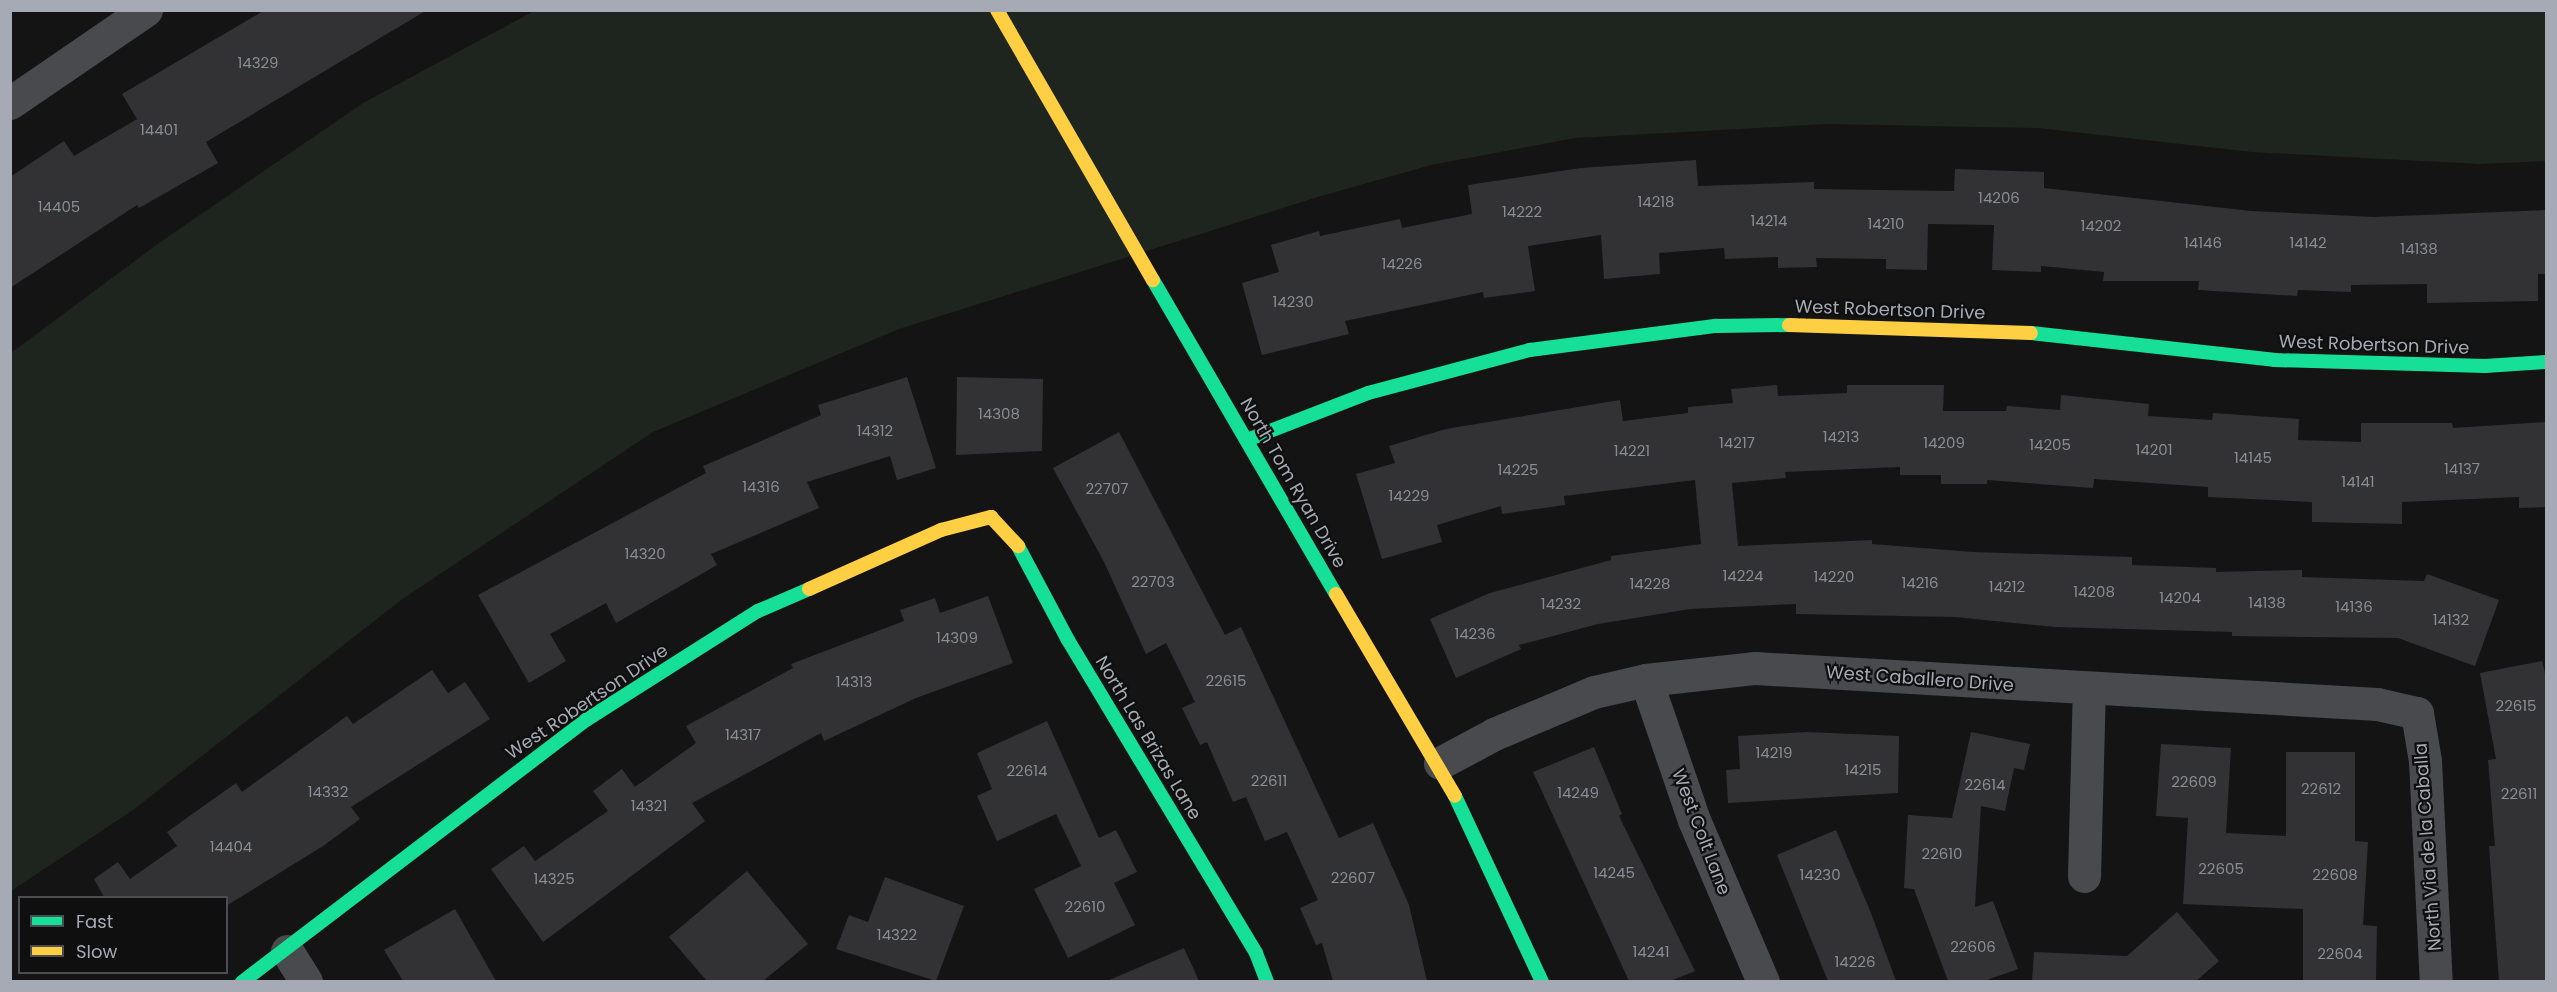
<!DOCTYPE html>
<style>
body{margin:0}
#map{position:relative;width:2557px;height:992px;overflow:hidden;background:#141415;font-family:Poppins,sans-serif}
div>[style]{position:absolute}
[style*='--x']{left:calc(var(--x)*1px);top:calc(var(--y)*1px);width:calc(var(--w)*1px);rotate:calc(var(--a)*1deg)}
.green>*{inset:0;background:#1e251f}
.building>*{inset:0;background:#323234}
.street>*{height:33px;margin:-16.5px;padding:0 16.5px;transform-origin:16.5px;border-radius:16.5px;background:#494a4d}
.fast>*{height:14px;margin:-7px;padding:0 7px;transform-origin:7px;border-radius:7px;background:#16e098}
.slow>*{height:14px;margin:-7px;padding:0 7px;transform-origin:7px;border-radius:7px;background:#ffcf43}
span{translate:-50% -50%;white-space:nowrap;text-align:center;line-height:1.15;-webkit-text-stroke:4.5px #0f0f10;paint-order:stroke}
.number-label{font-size:15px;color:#898c94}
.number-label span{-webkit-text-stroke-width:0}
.street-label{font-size:18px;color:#a6aab4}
.frame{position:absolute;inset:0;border:12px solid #a6aab4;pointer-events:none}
.legend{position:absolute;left:18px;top:896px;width:210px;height:78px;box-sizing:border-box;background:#0f0f10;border:2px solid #4b4d52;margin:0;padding:8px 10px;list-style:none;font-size:18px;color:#a6aab4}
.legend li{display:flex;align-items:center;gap:12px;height:30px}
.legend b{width:30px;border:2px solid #4b4d52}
</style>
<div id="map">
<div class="green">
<div style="clip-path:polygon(534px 11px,2546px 11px,2546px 161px,2479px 164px,2252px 152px,2038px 128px,1828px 124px,1575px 138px,1431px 165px,1321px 196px,899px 329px,653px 432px,401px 600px,133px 810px,11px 891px,11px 353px,159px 243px,363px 103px)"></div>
</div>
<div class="building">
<div style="clip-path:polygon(265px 10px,427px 10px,206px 142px,218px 163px,139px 208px,137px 205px,10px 288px,10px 177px,64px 141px,74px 156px,137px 119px,122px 94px)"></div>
<div style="clip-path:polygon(1696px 160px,1698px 186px,1814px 182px,1814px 189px,1954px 191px,1955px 169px,2044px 172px,2044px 188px,2251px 211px,2374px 217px,2547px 210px,2547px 274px,2538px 274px,2538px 301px,2427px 303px,2427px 284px,2351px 285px,2351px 292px,2298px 290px,2297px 296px,2198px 290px,2199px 281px,2103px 281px,2104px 272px,2041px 266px,2041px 272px,1992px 270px,1994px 225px,1928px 224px,1927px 270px,1886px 269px,1886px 259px,1816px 258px,1817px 267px,1778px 268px,1778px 257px,1725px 259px,1724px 248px,1659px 253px,1660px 274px,1604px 279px,1601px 235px,1528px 246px,1535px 291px,1484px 298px,1483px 292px,1345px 321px,1349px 334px,1262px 355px,1242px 283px,1279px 272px,1271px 245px,1319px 231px,1320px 236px,1400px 219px,1402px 228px,1472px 214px,1468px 185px,1581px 168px)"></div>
<div style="clip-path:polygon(907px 377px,936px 468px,897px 480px,890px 456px,807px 482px,819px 508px,711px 554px,717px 565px,616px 623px,606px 603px,550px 634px,566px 661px,529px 683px,478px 595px,706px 473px,703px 466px,821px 415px,818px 405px)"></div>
<div style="clip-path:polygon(957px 377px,1043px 379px,1042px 451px,956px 455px)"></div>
<div style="clip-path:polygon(1777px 385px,1778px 396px,1847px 393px,1847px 385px,1944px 385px,1943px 411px,2006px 411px,2007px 406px,2060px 410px,2061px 395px,2149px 404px,2148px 416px,2212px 420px,2213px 413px,2299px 419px,2298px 440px,2361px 442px,2361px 423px,2452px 423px,2453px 428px,2547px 422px,2547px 507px,2519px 508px,2519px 497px,2402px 502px,2402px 524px,2312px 522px,2312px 502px,2208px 497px,2208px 487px,2094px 479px,2093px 488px,1987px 480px,1987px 484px,1941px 484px,1941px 475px,1900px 475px,1900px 467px,1785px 472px,1786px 478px,1732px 483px,1738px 546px,1872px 540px,1872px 544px,1973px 552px,2132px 557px,2132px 565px,2216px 568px,2216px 572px,2302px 570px,2302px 577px,2424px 581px,2427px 574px,2499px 600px,2475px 666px,2398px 638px,2232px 636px,2232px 632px,2055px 627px,1955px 617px,1796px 614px,1796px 604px,1690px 609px,1598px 624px,1519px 645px,1521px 649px,1456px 678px,1430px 619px,1490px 593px,1611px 560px,1611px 556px,1701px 544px,1695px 480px,1564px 496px,1565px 505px,1502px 514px,1501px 506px,1437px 525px,1442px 542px,1382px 559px,1356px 474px,1395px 463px,1389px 446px,1446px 429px,1620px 400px,1623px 421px,1688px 413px,1688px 407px,1733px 403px,1731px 389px)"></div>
<div style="clip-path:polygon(1119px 432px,1225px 635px,1241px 627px,1339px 838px,1373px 823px,1409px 905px,1427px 981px,1333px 981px,1322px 943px,1316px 945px,1300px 908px,1318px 900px,1287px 832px,1265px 841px,1246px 797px,1233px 802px,1207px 742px,1200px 745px,1182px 708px,1195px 702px,1166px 643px,1146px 654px,1104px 562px,1053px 468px)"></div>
<div style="clip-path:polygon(988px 596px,1013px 663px,916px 698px,824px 741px,821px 733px,692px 803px,705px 821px,543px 942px,491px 869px,524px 846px,535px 861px,608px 811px,593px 791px,622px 769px,635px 787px,696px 743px,686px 726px,793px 668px,791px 664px,904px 621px,900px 610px,935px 598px,940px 613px)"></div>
<div style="clip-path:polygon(2542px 661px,2547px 682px,2547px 981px,2499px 981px,2489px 846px,2495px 846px,2488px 760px,2496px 759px,2480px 673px)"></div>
<div style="clip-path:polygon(432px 670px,448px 693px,465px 682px,490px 719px,351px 807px,360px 819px,323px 846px,226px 906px,226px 897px,104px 897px,94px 879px,118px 862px,130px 879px,177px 846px,167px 832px,236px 783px,242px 792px,347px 716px,353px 724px)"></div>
<div style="clip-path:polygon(1047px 721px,1099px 838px,1116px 830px,1137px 872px,1114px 883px,1135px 925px,1068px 958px,1034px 889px,1081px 866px,1056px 814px,997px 841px,977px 796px,992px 789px,977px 753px)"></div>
<div style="clip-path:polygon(1807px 732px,1899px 736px,1898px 793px,1728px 803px,1726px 770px,1740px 769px,1738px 736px)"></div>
<div style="clip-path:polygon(1971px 732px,2030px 744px,2024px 770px,2014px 768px,2005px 811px,1981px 806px,1975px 907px,1993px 901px,2018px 969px,1984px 981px,1948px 981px,1914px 889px,1904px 888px,1908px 815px,1952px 818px)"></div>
<div style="clip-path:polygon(2161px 744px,2231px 748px,2226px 833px,2286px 836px,2286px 752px,2355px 752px,2355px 841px,2368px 842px,2363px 925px,2377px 926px,2376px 981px,2303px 981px,2303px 909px,2183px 904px,2188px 818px,2156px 816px)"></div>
<div style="clip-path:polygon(1594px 747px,1622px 814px,1619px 816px,1695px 971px,1670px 981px,1629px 981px,1533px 772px)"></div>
<div style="clip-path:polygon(1836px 830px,1871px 913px,1896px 981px,1828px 981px,1777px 855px)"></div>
<div style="clip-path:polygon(747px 871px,808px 944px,763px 981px,707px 981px,669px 937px)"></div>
<div style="clip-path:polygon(885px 877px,964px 906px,936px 981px,836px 949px,849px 915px,868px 922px)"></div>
<div style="clip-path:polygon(455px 909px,496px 981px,403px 981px,384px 950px)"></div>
<div style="clip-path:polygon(2177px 912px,2219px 961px,2196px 981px,2032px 981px,2034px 952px,2127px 956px)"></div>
<div style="clip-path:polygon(1184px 948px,1199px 981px,1107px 981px)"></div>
</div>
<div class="street">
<div style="--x:10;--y:103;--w:165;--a:-34.4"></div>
<div style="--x:1646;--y:680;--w:148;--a:71.1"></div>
<div style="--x:1694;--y:820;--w:176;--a:66.9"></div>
<div style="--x:1440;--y:763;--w:61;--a:-28.2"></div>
<div style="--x:1494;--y:734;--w:108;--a:-22.8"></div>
<div style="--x:1594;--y:692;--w:53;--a:-13"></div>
<div style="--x:1646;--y:680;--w:110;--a:-6.3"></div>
<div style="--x:1755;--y:668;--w:623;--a:3.31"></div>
<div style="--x:2377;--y:704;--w:41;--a:12.7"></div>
<div style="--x:2417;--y:713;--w:49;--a:80.5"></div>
<div style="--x:2425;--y:761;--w:221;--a:87.2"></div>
<div style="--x:2084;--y:876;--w:187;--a:-88.5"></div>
<div style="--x:287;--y:951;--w:36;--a:58"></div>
</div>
<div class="fast">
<div style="--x:1153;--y:280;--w:363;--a:59.8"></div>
<div style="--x:2031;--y:333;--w:244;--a:6.3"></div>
<div style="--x:2274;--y:360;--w:211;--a:1.6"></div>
<div style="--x:2485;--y:366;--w:61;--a:-3.8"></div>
<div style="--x:1247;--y:440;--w:130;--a:-21.2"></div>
<div style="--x:1368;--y:393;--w:168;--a:-14.9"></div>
<div style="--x:1530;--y:350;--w:188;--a:-7.4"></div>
<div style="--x:1716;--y:326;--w:73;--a:-0.8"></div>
<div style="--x:1018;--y:546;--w:106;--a:62"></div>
<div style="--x:1068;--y:640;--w:365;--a:59"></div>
<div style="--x:1256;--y:953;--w:31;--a:69"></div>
<div style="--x:1455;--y:796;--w:205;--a:64.9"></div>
<div style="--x:242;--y:982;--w:432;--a:-37.3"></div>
<div style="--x:586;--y:720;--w:204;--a:-32.4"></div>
<div style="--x:758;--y:611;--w:56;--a:-23.3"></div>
</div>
<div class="slow">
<div style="--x:997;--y:10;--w:312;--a:60"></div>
<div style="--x:1789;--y:325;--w:242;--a:1.9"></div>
<div style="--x:809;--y:589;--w:145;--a:-24.1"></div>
<div style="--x:941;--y:530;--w:52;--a:-14.6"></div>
<div style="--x:991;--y:517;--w:40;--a:47"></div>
<div style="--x:1336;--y:594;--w:234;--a:59.5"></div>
</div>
<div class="number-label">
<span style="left:258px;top:63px">14329</span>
<span style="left:159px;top:130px">14401</span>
<span style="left:1999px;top:198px">14206</span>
<span style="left:1656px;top:202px">14218</span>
<span style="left:59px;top:207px">14405</span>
<span style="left:1522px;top:212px">14222</span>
<span style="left:1769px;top:221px">14214</span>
<span style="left:1886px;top:224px">14210</span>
<span style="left:2101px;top:226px">14202</span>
<span style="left:2203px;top:243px">14146</span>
<span style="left:2308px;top:243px">14142</span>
<span style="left:2419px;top:249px">14138</span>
<span style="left:1402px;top:264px">14226</span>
<span style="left:1293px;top:302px">14230</span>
<span style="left:999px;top:414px">14308</span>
<span style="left:875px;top:431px">14312</span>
<span style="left:1841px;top:437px">14213</span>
<span style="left:1737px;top:443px">14217</span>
<span style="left:1944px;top:443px">14209</span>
<span style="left:2050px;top:445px">14205</span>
<span style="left:2154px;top:450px">14201</span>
<span style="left:1632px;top:451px">14221</span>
<span style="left:2253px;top:458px">14145</span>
<span style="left:2462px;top:469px">14137</span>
<span style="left:1518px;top:470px">14225</span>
<span style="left:2358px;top:482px">14141</span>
<span style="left:761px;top:487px">14316</span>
<span style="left:1107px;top:489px">22707</span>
<span style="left:1409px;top:496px">14229</span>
<span style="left:645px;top:554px">14320</span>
<span style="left:1743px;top:576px">14224</span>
<span style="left:1834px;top:577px">14220</span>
<span style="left:1153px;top:582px">22703</span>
<span style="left:1920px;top:583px">14216</span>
<span style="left:1650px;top:584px">14228</span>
<span style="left:2007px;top:587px">14212</span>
<span style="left:2094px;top:592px">14208</span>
<span style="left:2180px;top:598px">14204</span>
<span style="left:2267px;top:603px">14138</span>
<span style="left:1561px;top:604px">14232</span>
<span style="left:2354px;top:607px">14136</span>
<span style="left:2451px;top:620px">14132</span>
<span style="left:1475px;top:634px">14236</span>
<span style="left:957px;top:638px">14309</span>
<span style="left:1226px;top:681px">22615</span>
<span style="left:854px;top:682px">14313</span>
<span style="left:2516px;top:706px">22615</span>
<span style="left:743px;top:735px">14317</span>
<span style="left:1774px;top:753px">14219</span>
<span style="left:1863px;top:770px">14215</span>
<span style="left:1027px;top:771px">22614</span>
<span style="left:1269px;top:781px">22611</span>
<span style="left:2194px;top:782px">22609</span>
<span style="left:1985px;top:785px">22614</span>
<span style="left:2321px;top:789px">22612</span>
<span style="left:328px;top:792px">14332</span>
<span style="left:1578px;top:793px">14249</span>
<span style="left:2519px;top:794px">22611</span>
<span style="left:649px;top:806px">14321</span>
<span style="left:231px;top:847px">14404</span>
<span style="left:1942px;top:854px">22610</span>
<span style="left:2221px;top:869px">22605</span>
<span style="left:1614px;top:873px">14245</span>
<span style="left:1820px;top:875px">14230</span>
<span style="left:2335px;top:875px">22608</span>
<span style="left:1353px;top:878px">22607</span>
<span style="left:554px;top:879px">14325</span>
<span style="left:1085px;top:907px">22610</span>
<span style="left:897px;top:935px">14322</span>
<span style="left:1973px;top:947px">22606</span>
<span style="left:1651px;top:952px">14241</span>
<span style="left:2340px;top:954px">22604</span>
<span style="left:1855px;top:962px">14226</span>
</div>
<div class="street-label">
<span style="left:1890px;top:310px;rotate:2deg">West Robertson Drive</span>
<span style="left:2374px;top:345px;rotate:2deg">West Robertson Drive</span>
<span style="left:1293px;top:483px;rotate:60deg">North Tom Ryan Drive</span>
<span style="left:1920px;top:679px;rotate:4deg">West Caballero Drive</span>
<span style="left:587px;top:702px;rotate:-34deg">West Robertson Drive</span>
<span style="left:1148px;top:738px;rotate:59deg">North Las Brizas Lane</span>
<span style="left:1701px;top:832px;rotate:69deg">West Colt Lane</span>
<span style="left:2428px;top:847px;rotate:-94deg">North Via de la Caballa</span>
</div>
<div class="frame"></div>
<ul class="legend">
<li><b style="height:8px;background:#16e098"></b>Fast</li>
<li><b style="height:8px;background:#ffcf43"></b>Slow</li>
</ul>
</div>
